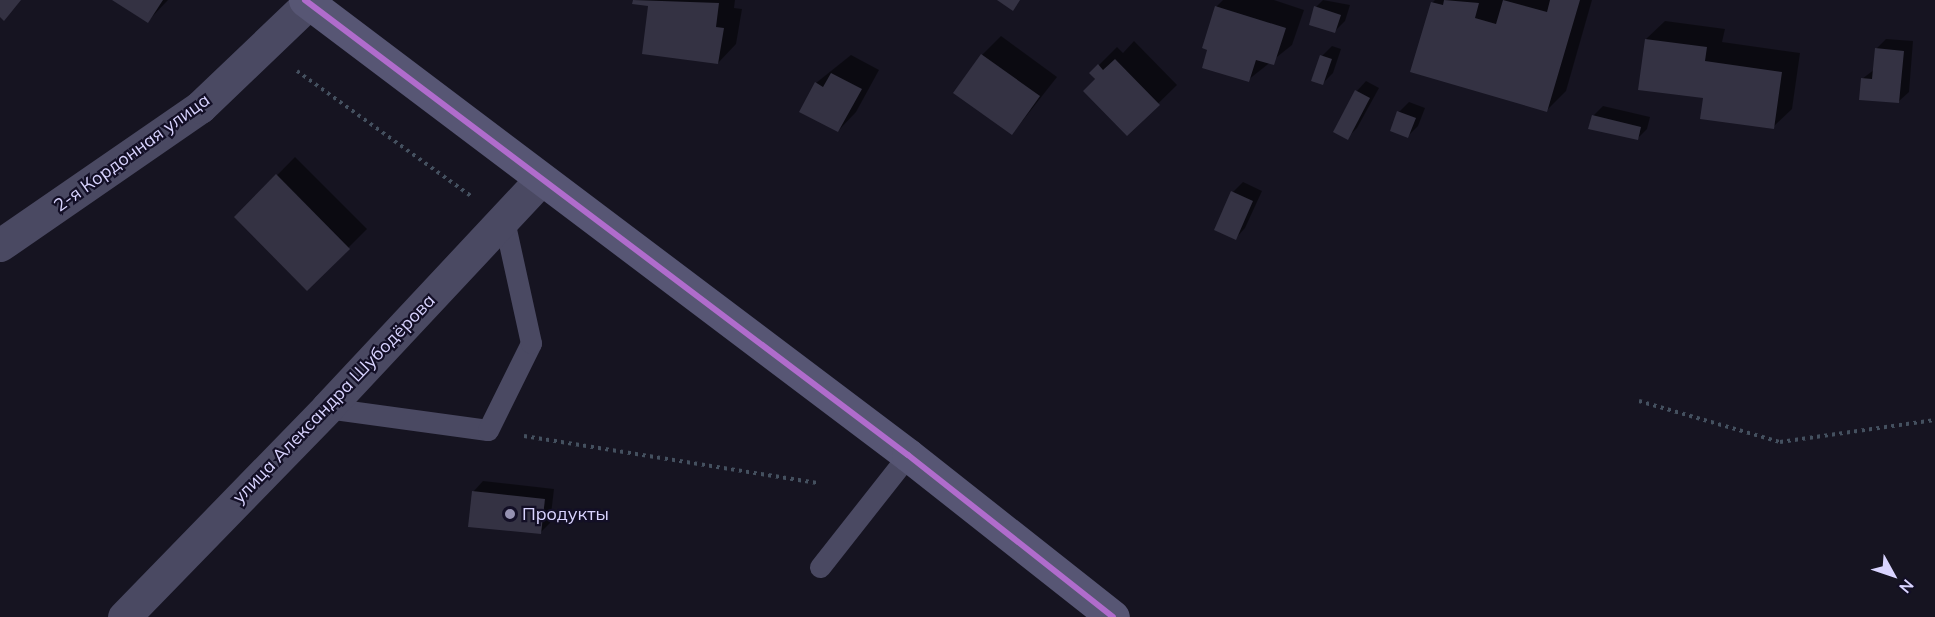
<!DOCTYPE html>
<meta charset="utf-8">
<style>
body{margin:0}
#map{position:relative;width:1935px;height:617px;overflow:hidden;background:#161421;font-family:Mulish,sans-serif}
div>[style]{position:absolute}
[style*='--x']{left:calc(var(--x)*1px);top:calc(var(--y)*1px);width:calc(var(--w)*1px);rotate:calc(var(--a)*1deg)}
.shadow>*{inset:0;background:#0007}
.building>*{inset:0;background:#343243}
.path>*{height:4px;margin-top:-2px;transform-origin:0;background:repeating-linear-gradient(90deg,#44505f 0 3px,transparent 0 7.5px)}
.lane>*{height:21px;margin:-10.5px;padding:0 10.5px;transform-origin:10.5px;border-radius:10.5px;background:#4a4962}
.street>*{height:33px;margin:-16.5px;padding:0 16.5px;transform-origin:16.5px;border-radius:16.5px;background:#4a4962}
.secondary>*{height:33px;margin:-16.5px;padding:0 16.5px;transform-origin:16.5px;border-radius:16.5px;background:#575674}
.bus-1>*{height:6px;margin:-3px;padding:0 3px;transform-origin:3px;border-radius:3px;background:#b06ccc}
.dots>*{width:16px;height:16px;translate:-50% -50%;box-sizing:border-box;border:3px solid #130f26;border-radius:50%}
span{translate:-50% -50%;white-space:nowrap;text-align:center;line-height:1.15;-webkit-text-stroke:4.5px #130f26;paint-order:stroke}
.street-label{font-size:18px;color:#d9d4ff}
.poi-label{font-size:18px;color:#d9d4ff}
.left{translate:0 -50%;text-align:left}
.north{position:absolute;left:1863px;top:545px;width:60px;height:60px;-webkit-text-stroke:4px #130f26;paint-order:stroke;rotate:130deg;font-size:16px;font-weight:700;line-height:24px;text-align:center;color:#d9d4ff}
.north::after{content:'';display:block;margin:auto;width:21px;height:27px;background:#d9d4ff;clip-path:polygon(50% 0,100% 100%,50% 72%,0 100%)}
</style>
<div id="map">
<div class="shadow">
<div style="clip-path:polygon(115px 0,168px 0,148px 21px)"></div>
<div style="clip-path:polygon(634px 0,735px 0,734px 8px,742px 9px,736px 44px,718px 63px,650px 5px)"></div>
<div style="clip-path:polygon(1223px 0,1274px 0,1304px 10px,1292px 45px,1248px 80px,1204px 48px,1217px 6px)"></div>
<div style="clip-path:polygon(1323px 0,1350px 5px,1345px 21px,1335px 31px,1316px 7px)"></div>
<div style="clip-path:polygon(1435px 0,1592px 0,1566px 91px,1547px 110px,1432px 3px)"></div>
<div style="clip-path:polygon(1665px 21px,1725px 29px,1722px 42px,1800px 53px,1792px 109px,1773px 127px,1705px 97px,1646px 39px)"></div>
<div style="clip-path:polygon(1001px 36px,1057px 77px,1012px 134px,982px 55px)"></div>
<div style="clip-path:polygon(1886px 39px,1913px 41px,1909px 92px,1898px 102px,1862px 79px,1875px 69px,1876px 49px)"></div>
<div style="clip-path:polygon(1134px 41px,1177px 85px,1127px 134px,1091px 73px,1117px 47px,1123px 53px)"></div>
<div style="clip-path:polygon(1332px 46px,1341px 49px,1333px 73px,1323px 83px,1322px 56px)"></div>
<div style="clip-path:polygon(851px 55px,879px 70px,856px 112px,838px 131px,816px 83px)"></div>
<div style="clip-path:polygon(1366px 81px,1379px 88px,1357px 128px,1347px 138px,1357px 91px)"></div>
<div style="clip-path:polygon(1409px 102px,1425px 108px,1418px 126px,1408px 136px,1399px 112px)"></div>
<div style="clip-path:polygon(1603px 106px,1650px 117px,1647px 129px,1637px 139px,1593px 116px)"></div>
<div style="clip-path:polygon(295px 157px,367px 229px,307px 289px,236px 217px)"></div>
<div style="clip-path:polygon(1243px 182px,1262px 191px,1245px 228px,1236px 238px,1233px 192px)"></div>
<div style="clip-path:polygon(483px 481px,554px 489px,550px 523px,540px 533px,473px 492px)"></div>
</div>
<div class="building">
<div style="clip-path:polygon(0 0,21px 0,4px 21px,0 17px)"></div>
<div style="clip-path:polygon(112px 0,163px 0,148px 23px)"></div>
<div style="clip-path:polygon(633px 0,719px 3px,716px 27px,724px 28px,718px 64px,642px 54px,648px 6px,632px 4px)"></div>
<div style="clip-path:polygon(997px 0,1020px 0,1013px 11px)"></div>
<div style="clip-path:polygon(1444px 0,1479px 3px,1475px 18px,1496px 24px,1503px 0,1547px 12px,1550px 0,1580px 0,1547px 112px,1410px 72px,1431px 2px,1443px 5px)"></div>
<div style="clip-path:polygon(1215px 6px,1286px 28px,1274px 65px,1256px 60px,1249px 82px,1202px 68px,1207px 50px,1202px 48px)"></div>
<div style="clip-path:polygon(1314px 6px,1341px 15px,1335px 33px,1309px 25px)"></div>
<div style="clip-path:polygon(1645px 39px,1707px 47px,1705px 61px,1782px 72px,1774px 129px,1700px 119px,1703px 98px,1638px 90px)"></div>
<div style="clip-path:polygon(1875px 48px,1904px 51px,1899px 103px,1859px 100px,1861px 78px,1872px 79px)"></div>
<div style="clip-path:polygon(981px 54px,1040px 96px,1012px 135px,953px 93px)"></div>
<div style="clip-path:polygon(1320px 55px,1332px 59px,1323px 85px,1311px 81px)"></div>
<div style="clip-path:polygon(1115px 59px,1160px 105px,1127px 136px,1083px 91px,1095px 79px,1089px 73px,1098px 64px,1103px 70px)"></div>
<div style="clip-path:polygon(831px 73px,862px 89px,838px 132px,799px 112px,815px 82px,823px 87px)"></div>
<div style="clip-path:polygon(1355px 90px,1370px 98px,1348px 140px,1333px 132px)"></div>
<div style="clip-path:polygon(1397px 111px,1416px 118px,1408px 138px,1390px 131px)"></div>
<div style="clip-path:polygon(1592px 115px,1641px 127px,1638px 140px,1588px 129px)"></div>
<div style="clip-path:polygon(276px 174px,350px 249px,307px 291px,234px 217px)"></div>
<div style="clip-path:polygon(1231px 191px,1253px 201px,1236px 240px,1214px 230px)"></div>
<div style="clip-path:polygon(472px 491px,545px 499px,541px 534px,468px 527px)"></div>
</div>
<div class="path">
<div style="--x:297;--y:71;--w:214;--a:35.7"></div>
<div style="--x:1639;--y:401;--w:147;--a:16.2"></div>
<div style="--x:1780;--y:442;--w:157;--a:-8.1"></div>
<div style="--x:524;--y:436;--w:297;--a:9.1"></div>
</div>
<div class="lane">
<div style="--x:327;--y:408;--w:162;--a:7.8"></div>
<div style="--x:488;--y:430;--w:97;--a:-63.7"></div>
<div style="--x:531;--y:343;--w:126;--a:-102.4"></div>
<div style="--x:820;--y:567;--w:142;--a:-51.8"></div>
</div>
<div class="street">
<div style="--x:0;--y:245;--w:243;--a:-34.6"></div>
<div style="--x:200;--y:107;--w:151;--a:-43.7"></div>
<div style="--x:124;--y:617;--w:291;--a:-45.8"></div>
<div style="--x:327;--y:408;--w:313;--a:-46.9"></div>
</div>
<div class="secondary">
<div style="--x:305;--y:0;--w:755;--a:37.04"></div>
<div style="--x:908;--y:455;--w:261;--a:38.3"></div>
</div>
<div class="bus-1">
<div style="--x:305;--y:0;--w:755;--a:37.04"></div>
<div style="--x:908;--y:455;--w:261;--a:38.3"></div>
</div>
<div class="dots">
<div style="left:510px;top:514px;background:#9591b1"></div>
</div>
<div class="street-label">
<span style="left:132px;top:153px;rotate:-36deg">2-я Кордонная улица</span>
<span style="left:334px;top:399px;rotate:-46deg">улица Александра Шубодёрова</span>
</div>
<div class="poi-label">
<span class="left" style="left:522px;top:514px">Пpoдукты</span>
</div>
<div class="north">N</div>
</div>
